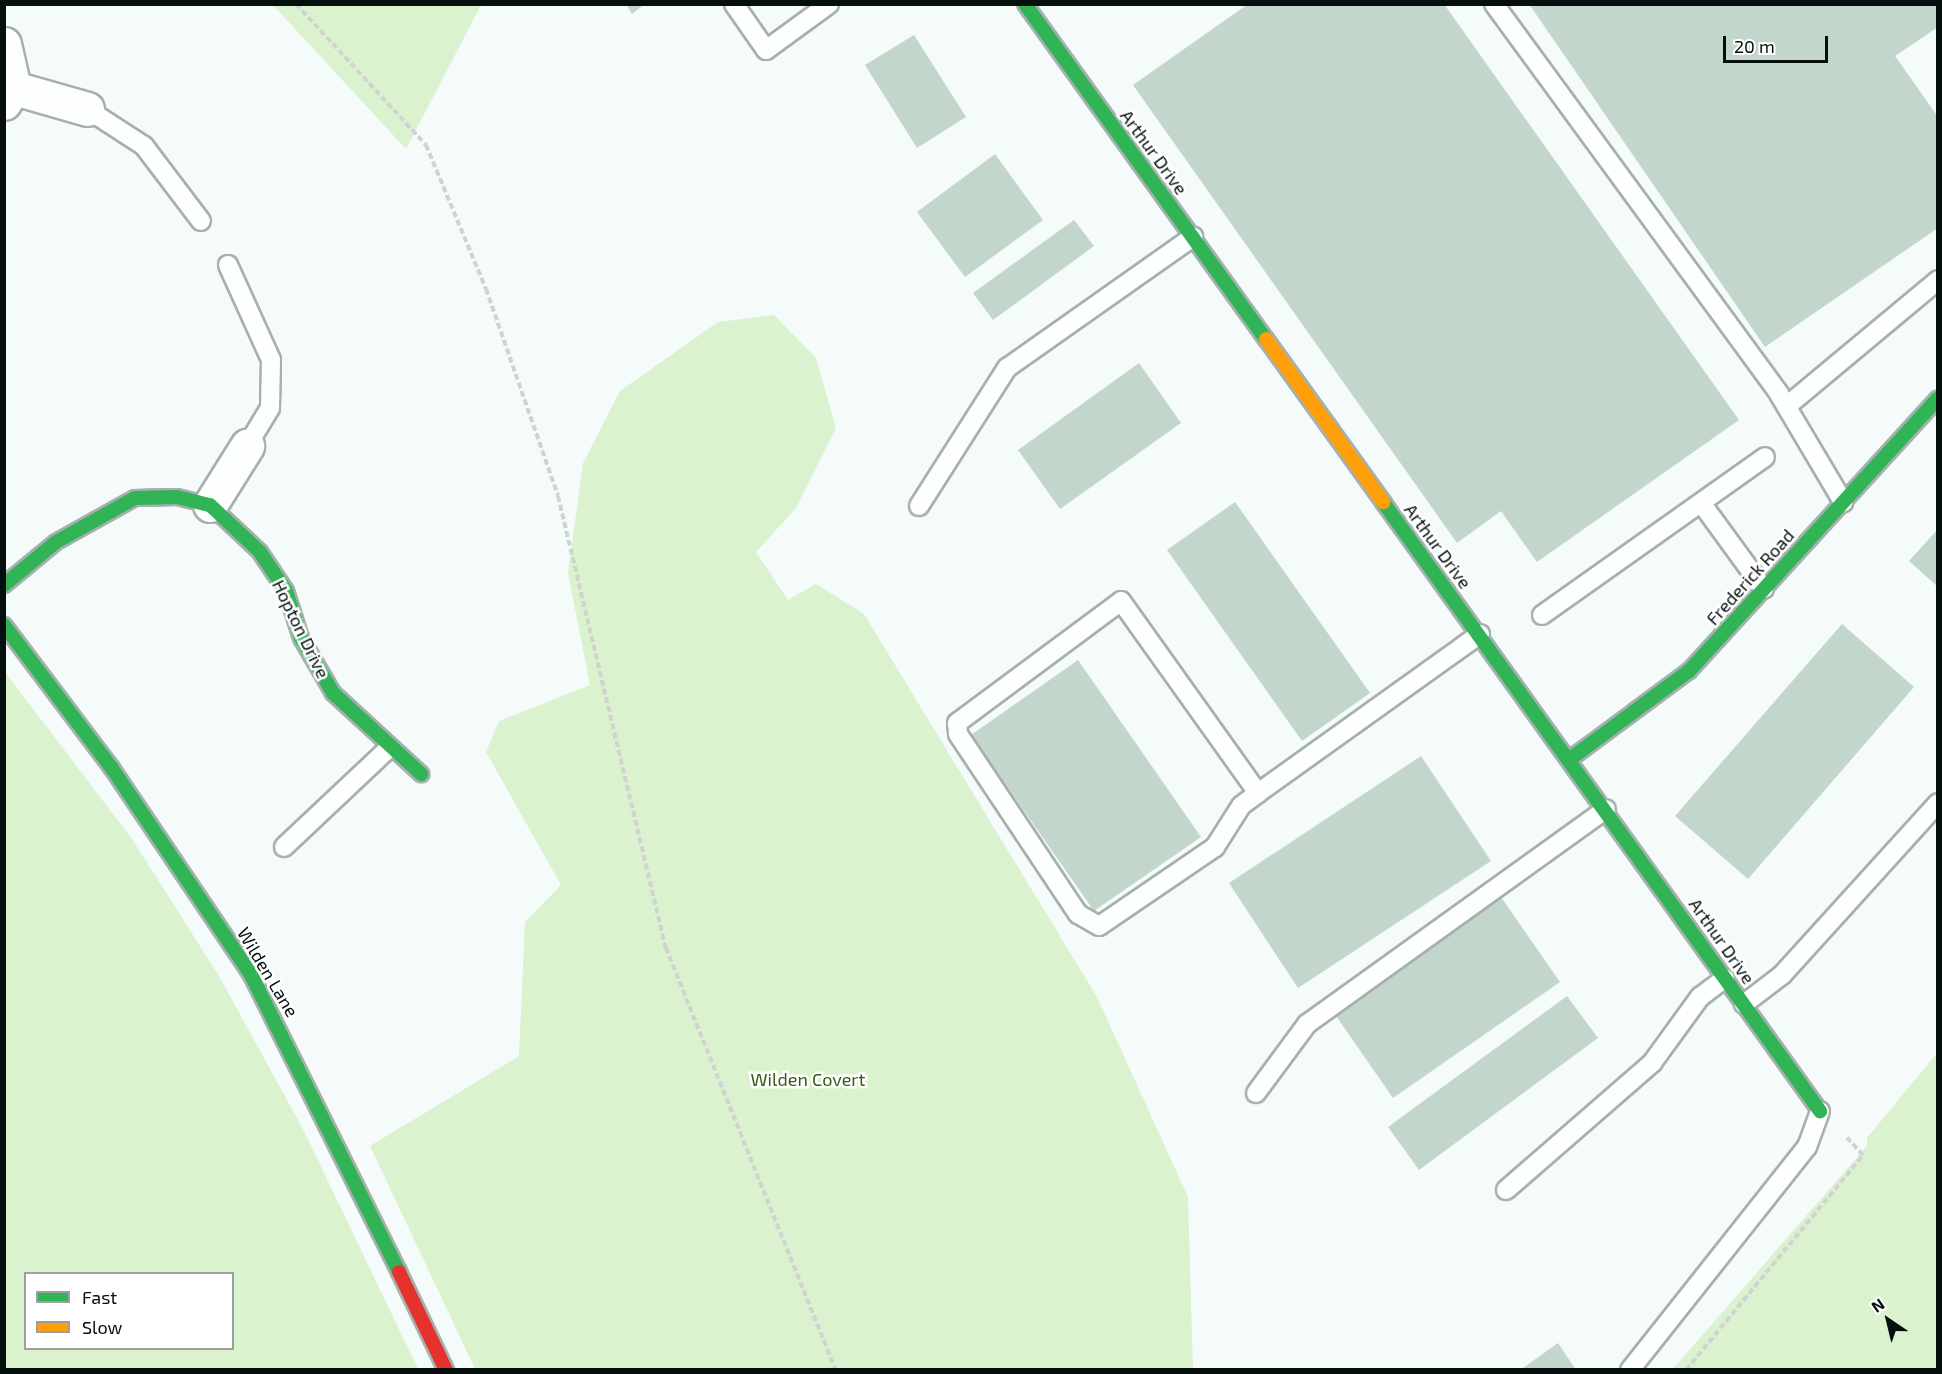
<!DOCTYPE html>
<style>
body{margin:0}
#map{position:relative;width:1942px;height:1374px;overflow:hidden;background:#f4fbfa;font-family:"Exo 2",sans-serif}
div>[style]{position:absolute}
[style*='--x']{left:calc(var(--x)*1px);top:calc(var(--y)*1px);width:calc(var(--w)*1px);rotate:calc(var(--a)*1deg)}
.green>*{inset:0;background:#daf2cd}
.building>*{inset:0;background:#c2d6cc}
.path>*{height:4px;margin-top:-2px;transform-origin:0;background:repeating-linear-gradient(90deg,#d1d3d3 0 6px,transparent 0 9px)}
.roads{filter:drop-shadow(2px 0 #a6b0ae) drop-shadow(-2px 0 #a6b0ae) drop-shadow(0 2px #a6b0ae) drop-shadow(0 -2px #a6b0ae)}
.lane>*{height:18px;margin:-9px;padding:0 9px;transform-origin:9px;border-radius:9px;background:#fdfefe}
.street>*{height:33px;margin:-16.5px;padding:0 16.5px;transform-origin:16.5px;border-radius:16.5px;background:#fdfefe}
.fast>*{height:14px;margin:-7px;padding:0 7px;transform-origin:7px;border-radius:7px;background:#30b455}
.slow>*{height:14px;margin:-7px;padding:0 7px;transform-origin:7px;border-radius:7px;background:#ff9f0a}
.jam>*{height:14px;margin:-7px;padding:0 7px;transform-origin:7px;border-radius:7px;background:#e5322d}
span{translate:-50% -50%;white-space:nowrap;text-align:center;line-height:1.15;-webkit-text-stroke:5px #fff;paint-order:stroke}
.street-label{font-size:18px;color:#050f0d}
.park-label{font-size:18px;color:#375c11}
.frame{position:absolute;inset:0;border:6px solid #050f0d;pointer-events:none}
.legend{position:absolute;left:24px;top:1272px;width:210px;height:78px;box-sizing:border-box;background:#fff;border:2px solid #9b9f9e;margin:0;padding:8px 10px;list-style:none;font-size:18px;color:#050f0d}
.legend li{display:flex;align-items:center;gap:12px;height:30px}
.legend b{width:30px;border:2px solid #9b9f9e}
.north{position:absolute;left:1858px;top:1290px;width:60px;height:60px;-webkit-text-stroke:4px #fff;paint-order:stroke;rotate:325deg;font-size:16px;font-weight:700;line-height:24px;text-align:center;color:#050f0d}
.north::after{content:'';display:block;margin:auto;width:21px;height:27px;background:#050f0d;clip-path:polygon(50% 0,100% 100%,50% 72%,0 100%)}
.scale{position:absolute;left:1723px;top:36px;width:105px;height:27px;box-sizing:border-box;border:3px solid #050f0d;border-top:0;padding-left:8px;font-size:18px;line-height:21px;white-space:nowrap;color:#050f0d;-webkit-text-stroke:4px #fff;paint-order:stroke}
</style>
<div id="map">
<div class="green">
<div style="clip-path:polygon(273px 5px,481px 5px,406px 149px)"></div>
<div style="clip-path:polygon(774px 315px,816px 358px,836px 428px,796px 508px,756px 552px,788px 600px,816px 584px,864px 614px,1097px 997px,1188px 1197px,1193px 1369px,475px 1369px,370px 1146px,519px 1056px,525px 922px,561px 885px,486px 752px,499px 721px,590px 685px,568px 573px,583px 463px,620px 391px,718px 322px)"></div>
<div style="clip-path:polygon(evenodd,5px 672px,132px 839px,219px 976px,304px 1131px,418px 1369px,5px 1369px,5px 672px,26px 1274px,232px 1274px,232px 1348px,26px 1348px,26px 1274px)"></div>
<div style="clip-path:polygon(1937px 1053px,1937px 1369px,1673px 1369px,1867px 1146px,1867px 1138px)"></div>
</div>
<div class="building">
<div style="clip-path:polygon(626px 4px,645px 4px,632px 14px)"></div>
<div style="clip-path:polygon(1248px 4px,1444px 4px,1739px 420px,1537px 562px,1501px 511px,1457px 543px,1133px 85px)"></div>
<div style="clip-path:polygon(1529px 4px,1938px 4px,1938px 27px,1895px 56px,1938px 117px,1938px 228px,1765px 347px)"></div>
<div style="clip-path:polygon(914px 35px,966px 117px,917px 148px,865px 65px)"></div>
<div style="clip-path:polygon(995px 154px,1043px 220px,965px 277px,917px 212px)"></div>
<div style="clip-path:polygon(1074px 220px,1094px 246px,993px 320px,973px 293px)"></div>
<div style="clip-path:polygon(1139px 363px,1181px 423px,1060px 509px,1018px 450px)"></div>
<div style="clip-path:polygon(1235px 502px,1370px 693px,1302px 741px,1167px 550px)"></div>
<div style="clip-path:polygon(1938px 529px,1938px 587px,1909px 561px)"></div>
<div style="clip-path:polygon(1842px 624px,1914px 687px,1748px 879px,1675px 816px)"></div>
<div style="clip-path:polygon(1078px 660px,1201px 837px,1094px 911px,971px 735px)"></div>
<div style="clip-path:polygon(1421px 756px,1491px 861px,1298px 988px,1229px 883px)"></div>
<div style="clip-path:polygon(1501px 897px,1560px 982px,1393px 1098px,1334px 1013px)"></div>
<div style="clip-path:polygon(1567px 996px,1598px 1038px,1419px 1170px,1388px 1127px)"></div>
<div style="clip-path:polygon(1558px 1343px,1576px 1370px,1520px 1370px)"></div>
</div>
<div class="path">
<div style="--x:296;--y:4;--w:192;--a:47.3"></div>
<div style="--x:426;--y:145;--w:156;--a:67.4"></div>
<div style="--x:486;--y:289;--w:219;--a:70.8"></div>
<div style="--x:558;--y:496;--w:465;--a:76.6"></div>
<div style="--x:666;--y:948;--w:455;--a:68.1"></div>
<div style="--x:1686;--y:1370;--w:278;--a:-50.5"></div>
<div style="--x:1863;--y:1155;--w:26;--a:-133"></div>
</div>
<div class="roads">
<div class="lane">
<div style="--x:734;--y:4;--w:56;--a:55.2"></div>
<div style="--x:766;--y:50;--w:78;--a:-36.1"></div>
<div style="--x:1494;--y:4;--w:483;--a:53.8"></div>
<div style="--x:1779;--y:394;--w:126;--a:59.3"></div>
<div style="--x:87;--y:109;--w:68;--a:33"></div>
<div style="--x:144;--y:146;--w:94;--a:52.8"></div>
<div style="--x:228;--y:265;--w:104;--a:65.6"></div>
<div style="--x:271;--y:360;--w:48;--a:91.2"></div>
<div style="--x:270;--y:408;--w:44;--a:121.2"></div>
<div style="--x:1787;--y:406;--w:197;--a:-39.8"></div>
<div style="--x:1702;--y:504;--w:105;--a:53.9"></div>
<div style="--x:919;--y:506;--w:164;--a:-57.5"></div>
<div style="--x:1007;--y:368;--w:228;--a:-35.2"></div>
<div style="--x:1542;--y:615;--w:273;--a:-35.3"></div>
<div style="--x:1258;--y:793;--w:21;--a:143"></div>
<div style="--x:1241;--y:806;--w:49;--a:122.4"></div>
<div style="--x:1215;--y:847;--w:140;--a:145.7"></div>
<div style="--x:1099;--y:926;--w:24;--a:-150"></div>
<div style="--x:1078;--y:914;--w:216;--a:-123.7"></div>
<div style="--x:958;--y:734;--w:11;--a:-95"></div>
<div style="--x:957;--y:723;--w:204;--a:-36.6"></div>
<div style="--x:1121;--y:601;--w:236;--a:54.5"></div>
<div style="--x:1258;--y:793;--w:273;--a:-35.6"></div>
<div style="--x:284;--y:847;--w:143;--a:-43.3"></div>
<div style="--x:1744;--y:1004;--w:48;--a:-37.3"></div>
<div style="--x:1782;--y:975;--w:232;--a:-47.8"></div>
<div style="--x:1256;--y:1093;--w:86;--a:-53.5"></div>
<div style="--x:1307;--y:1024;--w:368;--a:-35.7"></div>
<div style="--x:1506;--y:1190;--w:194;--a:-41"></div>
<div style="--x:1652;--y:1063;--w:82;--a:-54"></div>
<div style="--x:1700;--y:997;--w:31;--a:-37"></div>
<div style="--x:1630;--y:1370;--w:285;--a:-51.6"></div>
<div style="--x:1807;--y:1147;--w:38;--a:-70"></div>
</div>
<div class="street">
<div style="--x:4;--y:44;--w:45;--a:77.2"></div>
<div style="--x:14;--y:88;--w:18;--a:124"></div>
<div style="--x:14;--y:88;--w:76;--a:16"></div>
<div style="--x:210;--y:505;--w:70;--a:-57.9"></div>
</div>
<div class="fast">
<div style="--x:1025;--y:4;--w:413;--a:54.3"></div>
<div style="--x:1383;--y:502;--w:750;--a:54.34"></div>
<div style="--x:4;--y:585;--w:67;--a:-39.6"></div>
<div style="--x:56;--y:542;--w:90;--a:-29.1"></div>
<div style="--x:135;--y:498;--w:42;--a:-1.4"></div>
<div style="--x:177;--y:497;--w:34;--a:14"></div>
<div style="--x:210;--y:505;--w:69;--a:43.2"></div>
<div style="--x:260;--y:552;--w:47;--a:56.3"></div>
<div style="--x:286;--y:591;--w:49;--a:72.3"></div>
<div style="--x:301;--y:638;--w:64;--a:59.8"></div>
<div style="--x:333;--y:693;--w:120;--a:42.6"></div>
<div style="--x:4;--y:625;--w:178;--a:53"></div>
<div style="--x:111;--y:767;--w:249;--a:56"></div>
<div style="--x:250;--y:973;--w:334;--a:63.5"></div>
<div style="--x:1570;--y:759;--w:148;--a:-36.5"></div>
<div style="--x:1689;--y:671;--w:369;--a:-47.6"></div>
</div>
<div class="slow">
<div style="--x:1266;--y:339;--w:201;--a:54.3"></div>
</div>
<div class="jam">
<div style="--x:399;--y:1272;--w:109;--a:64.4"></div>
</div>
</div>
<div class="street-label">
<span style="left:1154px;top:152px;rotate:54deg">Arthur Drive</span>
<span style="left:1438px;top:546px;rotate:54deg">Arthur Drive</span>
<span style="left:1750px;top:577px;rotate:-48deg">Frederick Road</span>
<span style="left:301px;top:629px;rotate:64deg">Hopton Drive</span>
<span style="left:1722px;top:941px;rotate:55deg">Arthur Drive</span>
<span style="left:268px;top:972px;rotate:59deg">Wilden Lane</span>
</div>
<div class="park-label">
<span style="left:808px;top:1079px">Wilden Covert</span>
</div>
<div class="frame"></div>
<ul class="legend">
<li><b style="height:8px;background:#30b455"></b>Fast</li>
<li><b style="height:8px;background:#ff9f0a"></b>Slow</li>
</ul>
<div class="north">N</div>
<div class="scale">20 m</div>
</div>
